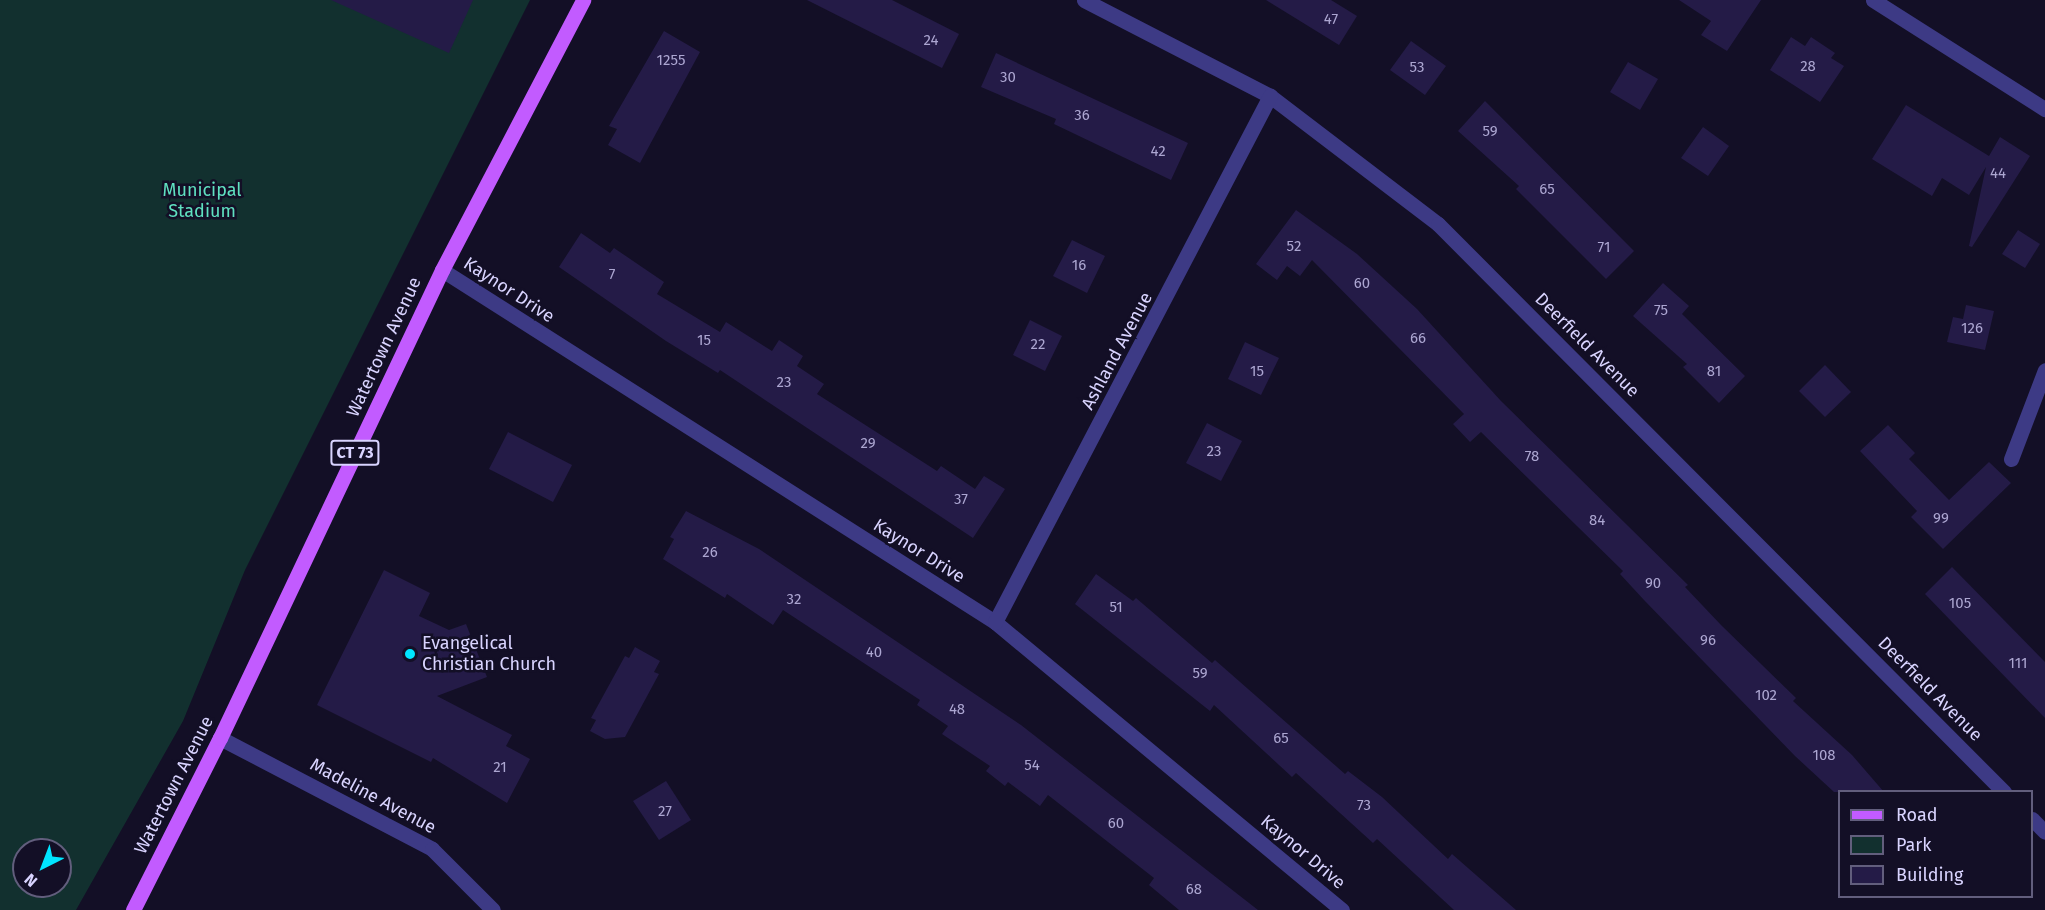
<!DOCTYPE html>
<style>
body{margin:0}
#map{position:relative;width:2045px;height:910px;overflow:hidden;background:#130f26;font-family:"Fira Sans",sans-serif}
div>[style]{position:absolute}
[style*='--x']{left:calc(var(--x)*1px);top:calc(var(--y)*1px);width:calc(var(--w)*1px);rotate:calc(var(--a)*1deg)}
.green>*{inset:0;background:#12302f}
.building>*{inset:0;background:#241b47}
.minor>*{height:15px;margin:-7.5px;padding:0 7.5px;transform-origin:7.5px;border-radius:7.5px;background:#3d3a85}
.major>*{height:15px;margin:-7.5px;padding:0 7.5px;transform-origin:7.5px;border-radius:7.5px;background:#c25bff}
.dots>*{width:16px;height:16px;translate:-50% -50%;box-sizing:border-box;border:3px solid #130f26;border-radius:50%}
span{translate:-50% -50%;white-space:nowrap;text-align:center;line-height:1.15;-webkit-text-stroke:5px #130f26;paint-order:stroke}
.number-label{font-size:15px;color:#aca6d1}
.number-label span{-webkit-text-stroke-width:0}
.shield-label span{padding:2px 4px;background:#130f26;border:2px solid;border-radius:4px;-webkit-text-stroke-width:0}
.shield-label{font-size:16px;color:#d9d4ff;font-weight:700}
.park-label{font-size:18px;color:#5fe0c0}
.street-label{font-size:18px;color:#d9d4ff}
.poi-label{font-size:18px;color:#d9d4ff}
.left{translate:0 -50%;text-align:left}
.legend{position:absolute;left:1838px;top:790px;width:195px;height:108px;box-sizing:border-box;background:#130f26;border:2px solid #625e7d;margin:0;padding:8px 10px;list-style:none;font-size:18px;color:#d9d4ff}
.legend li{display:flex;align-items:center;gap:12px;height:30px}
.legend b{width:30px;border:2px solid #625e7d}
.north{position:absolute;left:12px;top:838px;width:60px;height:60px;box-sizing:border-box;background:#130f26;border:2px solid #625e7d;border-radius:50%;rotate:222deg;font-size:16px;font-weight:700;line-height:24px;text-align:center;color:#d9d4ff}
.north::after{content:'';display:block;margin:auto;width:21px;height:27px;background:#00e5ff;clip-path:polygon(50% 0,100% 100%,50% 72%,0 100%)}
</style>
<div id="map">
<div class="green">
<div style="clip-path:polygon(evenodd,0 0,530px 0,245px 570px,183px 721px,76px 910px,0 910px,0 0,24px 850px,60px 850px,60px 886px,24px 886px,24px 850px)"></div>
</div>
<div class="building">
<div style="clip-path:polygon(331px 0,473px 0,449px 53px)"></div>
<div style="clip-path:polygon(807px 0,892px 0,959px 34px,942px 68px)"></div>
<div style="clip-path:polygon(1266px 0,1331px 0,1357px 16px,1339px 45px)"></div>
<div style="clip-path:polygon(1679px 0,1761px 0,1727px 51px,1701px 35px,1711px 21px)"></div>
<div style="clip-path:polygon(664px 31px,700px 52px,640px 163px,608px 145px,617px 129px,609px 126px)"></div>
<div style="clip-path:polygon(1791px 37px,1805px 46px,1811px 37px,1835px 53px,1831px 58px,1844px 66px,1820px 102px,1770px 70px)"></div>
<div style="clip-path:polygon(1411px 41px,1446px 66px,1425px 95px,1390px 70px)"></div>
<div style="clip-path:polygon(996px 53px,1188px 143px,1171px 180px,1054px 124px,1056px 119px,981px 87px)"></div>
<div style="clip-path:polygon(1628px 62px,1658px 79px,1640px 110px,1610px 92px)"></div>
<div style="clip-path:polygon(1485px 101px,1634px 251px,1606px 279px,1516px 189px,1519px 186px,1458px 131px)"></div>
<div style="clip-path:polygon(1906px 105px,1989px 156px,2000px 137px,2030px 156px,1972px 247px,1969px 246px,1986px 167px,1969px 195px,1942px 178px,1932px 196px,1872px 159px)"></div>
<div style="clip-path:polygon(1703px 127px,1729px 146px,1708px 176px,1681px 158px)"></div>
<div style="clip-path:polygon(1296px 210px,1357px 254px,1417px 309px,1501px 401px,1688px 585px,1685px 587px,1721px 625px,1796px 698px,1793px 701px,1852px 755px,1884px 792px,1834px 792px,1795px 756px,1644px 600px,1620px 574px,1623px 571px,1534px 484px,1481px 432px,1470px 442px,1453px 424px,1464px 414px,1312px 260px,1300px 276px,1287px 266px,1277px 280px,1256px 264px)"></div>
<div style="clip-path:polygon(2018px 230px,2040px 244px,2025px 268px,2002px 254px)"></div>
<div style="clip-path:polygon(581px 233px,610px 253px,614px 248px,664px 282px,657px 294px,720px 332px,726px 322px,772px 351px,779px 340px,803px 356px,797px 366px,824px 384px,817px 394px,937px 471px,941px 466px,975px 489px,984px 476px,1005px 489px,973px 538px,720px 370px,718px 373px,666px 341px,559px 267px)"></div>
<div style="clip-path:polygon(1072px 240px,1105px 256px,1087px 293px,1053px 276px)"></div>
<div style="clip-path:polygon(1663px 283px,1689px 306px,1682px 314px,1745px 376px,1719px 403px,1683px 367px,1687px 364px,1633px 316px)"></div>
<div style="clip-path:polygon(1966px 305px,1994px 311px,1985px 350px,1947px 342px,1953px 317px,1963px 319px)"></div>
<div style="clip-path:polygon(1030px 320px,1062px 336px,1045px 371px,1013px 355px)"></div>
<div style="clip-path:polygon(1245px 342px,1279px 358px,1261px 395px,1228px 379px)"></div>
<div style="clip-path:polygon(1825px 365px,1851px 392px,1825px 417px,1799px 391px)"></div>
<div style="clip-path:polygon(1207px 423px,1242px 441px,1221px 481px,1186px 463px)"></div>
<div style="clip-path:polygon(1888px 425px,1915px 453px,1909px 459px,1949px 500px,1989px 462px,2011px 483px,1943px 549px,1911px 517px,1917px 511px,1860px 451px)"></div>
<div style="clip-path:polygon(508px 432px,572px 465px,553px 502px,489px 469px)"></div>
<div style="clip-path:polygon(686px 511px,759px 549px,1021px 725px,1258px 910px,1179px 910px,1149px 885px,1154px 878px,1048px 795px,1040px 806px,1008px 782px,1005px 786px,986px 771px,990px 766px,942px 734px,948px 726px,917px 705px,920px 700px,783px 610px,773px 625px,727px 594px,725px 598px,663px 559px,674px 539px,670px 537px)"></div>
<div style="clip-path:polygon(1952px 567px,2045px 662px,2045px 718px,1925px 594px)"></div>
<div style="clip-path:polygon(384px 570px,430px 593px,419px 616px,449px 630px,466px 624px,487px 677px,437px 696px,512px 735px,506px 746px,530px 759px,507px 803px,433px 758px,431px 762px,317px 705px)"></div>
<div style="clip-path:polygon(1096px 574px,1133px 601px,1136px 598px,1212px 663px,1215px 660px,1345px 774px,1348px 771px,1382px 797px,1448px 859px,1452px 854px,1516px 910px,1454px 910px,1377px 839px,1373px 843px,1296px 773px,1292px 777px,1214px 705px,1210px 711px,1075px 604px)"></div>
<div style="clip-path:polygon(635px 647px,660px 661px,654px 672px,659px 674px,625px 737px,605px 739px,590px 731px,596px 720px,591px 718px,625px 656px,629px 658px)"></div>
<div style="clip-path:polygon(666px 781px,691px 820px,659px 840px,633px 801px)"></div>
</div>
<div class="minor">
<div style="--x:1084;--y:0;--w:209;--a:27.3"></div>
<div style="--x:1270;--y:96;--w:211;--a:37.3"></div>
<div style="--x:1438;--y:224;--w:802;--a:45.1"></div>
<div style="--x:1873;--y:0;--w:204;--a:32.4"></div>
<div style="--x:442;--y:270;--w:656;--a:32.48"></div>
<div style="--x:995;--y:622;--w:451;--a:39.7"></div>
<div style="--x:2011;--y:459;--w:95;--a:-69.1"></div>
<div style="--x:995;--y:622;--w:594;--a:-62.4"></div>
<div style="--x:220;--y:738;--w:239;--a:27.6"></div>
<div style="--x:432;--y:849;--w:86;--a:45"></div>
<div style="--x:2032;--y:819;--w:18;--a:45"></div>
</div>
<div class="major">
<div style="--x:133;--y:910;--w:193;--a:-63.2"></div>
<div style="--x:220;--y:738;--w:518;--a:-64.62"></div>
<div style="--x:442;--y:270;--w:305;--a:-62.4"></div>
</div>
<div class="dots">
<div style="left:410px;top:654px;background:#00e5ff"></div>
</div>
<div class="number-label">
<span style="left:1331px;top:20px">47</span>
<span style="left:931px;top:41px">24</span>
<span style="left:671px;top:61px">1255</span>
<span style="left:1808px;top:67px">28</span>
<span style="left:1417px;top:68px">53</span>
<span style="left:1008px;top:78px">30</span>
<span style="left:1082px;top:116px">36</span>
<span style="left:1490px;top:132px">59</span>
<span style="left:1158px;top:152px">42</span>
<span style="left:1998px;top:174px">44</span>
<span style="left:1547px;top:190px">65</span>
<span style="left:1294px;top:247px">52</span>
<span style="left:1604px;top:248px">71</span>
<span style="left:1079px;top:266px">16</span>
<span style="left:612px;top:275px">7</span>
<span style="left:1362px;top:284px">60</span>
<span style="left:1661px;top:311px">75</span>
<span style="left:1972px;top:329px">126</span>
<span style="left:1418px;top:339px">66</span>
<span style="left:704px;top:341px">15</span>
<span style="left:1038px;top:345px">22</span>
<span style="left:1257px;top:372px">15</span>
<span style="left:1714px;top:372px">81</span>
<span style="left:784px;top:383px">23</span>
<span style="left:868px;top:444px">29</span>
<span style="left:1214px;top:452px">23</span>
<span style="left:1532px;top:457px">78</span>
<span style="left:961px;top:500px">37</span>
<span style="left:1941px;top:519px">99</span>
<span style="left:1597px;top:521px">84</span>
<span style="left:710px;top:553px">26</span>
<span style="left:1653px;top:584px">90</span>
<span style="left:794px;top:600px">32</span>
<span style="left:1960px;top:604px">105</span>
<span style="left:1116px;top:608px">51</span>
<span style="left:1708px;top:641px">96</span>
<span style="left:874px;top:653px">40</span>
<span style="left:2018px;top:664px">111</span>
<span style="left:1200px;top:674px">59</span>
<span style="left:1766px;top:696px">102</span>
<span style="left:957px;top:710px">48</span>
<span style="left:1281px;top:739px">65</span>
<span style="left:1824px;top:756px">108</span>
<span style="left:1032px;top:766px">54</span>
<span style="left:500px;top:768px">21</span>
<span style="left:1364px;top:806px">73</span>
<span style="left:665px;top:812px">27</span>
<span style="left:1116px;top:824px">60</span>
<span style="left:1194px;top:890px">68</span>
</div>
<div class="shield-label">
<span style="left:355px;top:453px">CT 73</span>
</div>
<div class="park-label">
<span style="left:202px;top:201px">Municipal<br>Stadium</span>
</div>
<div class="street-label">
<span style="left:509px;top:290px;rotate:33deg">Kaynor Drive</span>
<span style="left:1587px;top:345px;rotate:45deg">Deerfield Avenue</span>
<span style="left:384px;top:347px;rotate:-65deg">Watertown Avenue</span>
<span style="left:1117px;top:351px;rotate:-62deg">Ashland Avenue</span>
<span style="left:919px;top:551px;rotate:32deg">Kaynor Drive</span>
<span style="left:1930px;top:689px;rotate:45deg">Deerfield Avenue</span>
<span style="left:174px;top:785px;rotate:-63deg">Watertown Avenue</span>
<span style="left:373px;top:796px;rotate:28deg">Madeline Avenue</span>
<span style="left:1303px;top:852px;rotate:40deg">Kaynor Drive</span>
</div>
<div class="poi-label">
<span class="left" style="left:422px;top:654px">Evangelical<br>Christian Church</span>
</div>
<ul class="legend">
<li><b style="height:8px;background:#c25bff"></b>Road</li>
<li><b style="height:16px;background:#12302f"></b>Park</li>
<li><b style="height:16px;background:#241b47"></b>Building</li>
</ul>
<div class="north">N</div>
</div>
